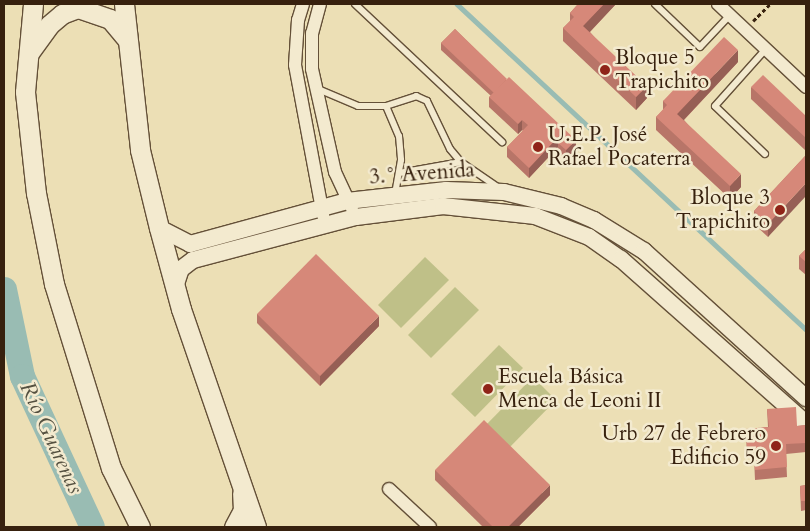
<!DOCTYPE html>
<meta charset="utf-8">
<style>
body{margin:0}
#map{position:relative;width:810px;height:531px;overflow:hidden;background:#ecdfb5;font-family:Cardo,serif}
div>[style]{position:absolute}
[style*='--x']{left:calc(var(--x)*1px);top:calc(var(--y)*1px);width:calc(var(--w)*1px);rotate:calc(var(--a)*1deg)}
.green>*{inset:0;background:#bfc088}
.stream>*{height:4.5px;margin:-2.25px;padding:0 2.25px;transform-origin:2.25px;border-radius:2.25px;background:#99bcb3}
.river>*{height:25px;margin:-12.5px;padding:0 12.5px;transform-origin:12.5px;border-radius:12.5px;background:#99bcb3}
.path>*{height:2.5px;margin-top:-1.25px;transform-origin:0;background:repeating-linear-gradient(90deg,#37210e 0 4px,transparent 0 6.5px)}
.roads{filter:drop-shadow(1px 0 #645038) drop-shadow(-1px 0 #645038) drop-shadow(0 1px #645038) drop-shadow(0 -1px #645038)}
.service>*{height:6px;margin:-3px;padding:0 3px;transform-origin:3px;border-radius:3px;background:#f3eacf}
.minor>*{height:12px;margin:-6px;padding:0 6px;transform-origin:6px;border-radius:6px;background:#f3eacf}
.tertiary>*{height:16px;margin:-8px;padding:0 8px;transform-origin:8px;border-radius:8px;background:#f3eacf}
.secondary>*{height:19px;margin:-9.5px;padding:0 9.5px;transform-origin:9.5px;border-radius:9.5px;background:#f3eacf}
.wall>*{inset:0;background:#b87568}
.shaded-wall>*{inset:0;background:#965f55}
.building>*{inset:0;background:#d68879}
.dots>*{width:14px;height:14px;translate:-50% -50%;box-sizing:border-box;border:2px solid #f3eacf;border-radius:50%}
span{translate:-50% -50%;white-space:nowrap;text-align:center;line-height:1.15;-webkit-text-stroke:5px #f3eacf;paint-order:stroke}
.poi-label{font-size:21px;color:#37210e}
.left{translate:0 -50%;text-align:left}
.right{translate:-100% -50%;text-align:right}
.street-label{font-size:21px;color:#37210e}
.water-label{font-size:22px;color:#545040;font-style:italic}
.frame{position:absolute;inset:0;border:5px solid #37210e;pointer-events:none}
</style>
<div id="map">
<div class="green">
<div style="clip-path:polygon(425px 257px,449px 280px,401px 328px,378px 305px)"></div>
<div style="clip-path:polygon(455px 287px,479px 310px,431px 358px,408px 335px)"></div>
<div style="clip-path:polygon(499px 345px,523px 368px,475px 417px,451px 394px)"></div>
<div style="clip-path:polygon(533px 377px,556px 400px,508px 449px,485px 426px)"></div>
</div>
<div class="stream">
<div style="--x:457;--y:4;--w:478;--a:43"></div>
</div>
<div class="river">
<div style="--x:4;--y:289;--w:89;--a:78.3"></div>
<div style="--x:22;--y:376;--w:166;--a:65.1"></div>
</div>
<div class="path">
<div style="--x:753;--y:21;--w:24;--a:-45"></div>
</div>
<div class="roads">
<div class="service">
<div style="--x:355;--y:4;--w:202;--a:43.2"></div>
<div style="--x:655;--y:4;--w:62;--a:43.7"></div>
<div style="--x:700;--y:47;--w:44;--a:-46.8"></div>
<div style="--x:318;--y:89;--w:43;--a:23"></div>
<div style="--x:358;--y:106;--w:28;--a:0"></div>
<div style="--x:386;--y:106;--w:32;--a:-18"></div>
<div style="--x:416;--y:96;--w:12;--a:24"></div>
<div style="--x:427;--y:101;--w:53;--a:64.4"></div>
<div style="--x:450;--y:149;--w:17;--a:50"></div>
<div style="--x:461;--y:162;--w:46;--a:34.4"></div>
<div style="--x:386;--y:106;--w:33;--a:67"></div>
<div style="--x:399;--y:136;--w:24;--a:85"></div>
<div style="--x:401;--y:160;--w:36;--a:100"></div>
<div style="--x:765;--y:154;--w:69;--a:-136.2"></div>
<div style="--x:715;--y:106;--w:76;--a:-48.2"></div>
<div style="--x:399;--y:173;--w:63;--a:-10.1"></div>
</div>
<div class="minor">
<div style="--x:303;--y:4;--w:17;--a:107"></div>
<div style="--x:298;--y:20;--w:45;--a:93.8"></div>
<div style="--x:295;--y:65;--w:153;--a:79.4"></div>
<div style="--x:320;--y:4;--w:30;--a:105"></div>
<div style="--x:312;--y:33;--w:36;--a:90"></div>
<div style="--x:312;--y:69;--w:106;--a:77.4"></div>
<div style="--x:335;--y:172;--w:40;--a:65"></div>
<div style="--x:718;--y:4;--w:121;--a:43.3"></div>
<div style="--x:389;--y:489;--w:56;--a:42.8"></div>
</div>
<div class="tertiary">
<div style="--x:159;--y:228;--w:35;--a:27"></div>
<div style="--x:190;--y:244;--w:163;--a:-15.3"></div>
<div style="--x:347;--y:201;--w:100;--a:-6.3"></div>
<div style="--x:446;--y:190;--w:58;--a:2"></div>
<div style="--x:504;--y:192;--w:59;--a:13.8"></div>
<div style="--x:561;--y:206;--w:36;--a:23"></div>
<div style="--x:594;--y:220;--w:59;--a:31.8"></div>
<div style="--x:644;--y:251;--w:219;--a:42.2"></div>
<div style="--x:175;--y:287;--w:19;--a:-72"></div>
<div style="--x:181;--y:269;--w:15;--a:-37"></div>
<div style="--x:193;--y:260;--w:169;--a:-14.8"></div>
<div style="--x:356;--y:217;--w:88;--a:-7.2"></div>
<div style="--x:443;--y:206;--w:93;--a:6.2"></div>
<div style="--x:535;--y:216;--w:58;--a:21.3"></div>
<div style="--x:589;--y:237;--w:39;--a:35"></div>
<div style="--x:621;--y:259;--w:247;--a:41.6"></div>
</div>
<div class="secondary">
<div style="--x:33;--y:4;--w:88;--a:95.2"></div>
<div style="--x:25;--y:92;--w:102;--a:83.8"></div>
<div style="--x:36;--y:193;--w:93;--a:78.8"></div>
<div style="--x:54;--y:284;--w:193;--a:72.8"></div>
<div style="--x:111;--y:468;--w:66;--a:63.8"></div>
<div style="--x:124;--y:4;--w:147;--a:83.7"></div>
<div style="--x:140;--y:150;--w:80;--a:76.3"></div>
<div style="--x:159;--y:228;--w:84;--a:74.8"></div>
<div style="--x:181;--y:309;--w:231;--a:71"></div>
<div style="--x:29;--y:53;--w:34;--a:-54"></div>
<div style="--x:49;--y:25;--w:17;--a:-40"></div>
<div style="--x:62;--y:14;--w:17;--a:-21"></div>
<div style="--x:78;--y:8;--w:34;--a:19"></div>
<div style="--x:110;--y:19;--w:26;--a:50"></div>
<div style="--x:234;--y:527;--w:19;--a:-62"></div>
<div style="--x:243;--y:510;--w:17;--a:-93"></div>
</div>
</div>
<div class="wall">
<div style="clip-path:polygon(578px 4px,616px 4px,590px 32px,647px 98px,636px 110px,563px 41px,563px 28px,570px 21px,570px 13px)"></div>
<div style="clip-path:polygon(455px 29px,576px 150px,566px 160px,558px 152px,558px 147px,529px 178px,507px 157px,507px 147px,523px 131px,522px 130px,518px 134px,489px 107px,489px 97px,491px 96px,441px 50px,441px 43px)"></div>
<div style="clip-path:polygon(738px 62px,684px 120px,741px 187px,730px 199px,656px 130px,656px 117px,663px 110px,663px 101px)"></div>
<div style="clip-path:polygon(751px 87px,806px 116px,806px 151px,751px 99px)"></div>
<div style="clip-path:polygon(806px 155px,768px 237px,754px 224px,754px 211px)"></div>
<div style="clip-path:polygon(806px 249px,806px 275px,799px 269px,799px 256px)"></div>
<div style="clip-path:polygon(257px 314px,379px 326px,320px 386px,257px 323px)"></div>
<div style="clip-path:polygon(767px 409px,797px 426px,806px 425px,806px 452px,786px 454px,787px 477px,755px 480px,754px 457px,747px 458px,746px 429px,768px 427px)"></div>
<div style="clip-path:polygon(435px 470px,550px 495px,518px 527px,483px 527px,435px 480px)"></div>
<div style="clip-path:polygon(806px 485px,806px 510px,801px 511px,800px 486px)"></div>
</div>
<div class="shaded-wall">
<div style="clip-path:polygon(604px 4px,616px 4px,583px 39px,583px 26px)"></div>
<div style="clip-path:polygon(738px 50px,738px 62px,677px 127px,677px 114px)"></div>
<div style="clip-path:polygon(647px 86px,647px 98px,636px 110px,636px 97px)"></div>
<div style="clip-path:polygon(522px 120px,522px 130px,518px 134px,518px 124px)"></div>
<div style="clip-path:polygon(559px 136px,559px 144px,558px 143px,558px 147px,529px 178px,529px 168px)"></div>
<div style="clip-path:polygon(576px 140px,576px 150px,566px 160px,566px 150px)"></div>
<div style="clip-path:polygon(741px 174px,741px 187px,730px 199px,730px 186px)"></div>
<div style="clip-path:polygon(806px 183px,806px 196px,768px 237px,768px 224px)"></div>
<div style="clip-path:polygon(379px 316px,379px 326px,320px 386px,320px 376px)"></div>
<div style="clip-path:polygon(550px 485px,550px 495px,518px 527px,508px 527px)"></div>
</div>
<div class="building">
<div style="clip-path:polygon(578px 4px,604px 4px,583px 26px,647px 86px,636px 97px,563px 28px,574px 17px,570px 13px)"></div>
<div style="clip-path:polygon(455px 29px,507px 79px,494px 93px,441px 43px)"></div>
<div style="clip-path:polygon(724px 37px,738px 50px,677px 114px,741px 174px,730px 186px,656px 117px,667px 105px,663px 101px)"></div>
<div style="clip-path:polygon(763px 75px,806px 116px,806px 138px,751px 87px)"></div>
<div style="clip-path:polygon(509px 77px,576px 140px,566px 150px,558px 143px,562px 138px,559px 136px,529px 168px,507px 147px,528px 125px,522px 120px,518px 124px,489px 97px)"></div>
<div style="clip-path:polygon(806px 155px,806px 183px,768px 224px,754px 211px)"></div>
<div style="clip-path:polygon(806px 249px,806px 262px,799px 256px)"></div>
<div style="clip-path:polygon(316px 254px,379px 316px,320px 376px,257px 314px)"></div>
<div style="clip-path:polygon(796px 407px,797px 426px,806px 425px,806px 443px,786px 444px,787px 467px,755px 470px,754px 447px,747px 448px,746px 429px,769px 427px,767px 409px)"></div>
<div style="clip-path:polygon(484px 420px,550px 485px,508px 527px,493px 527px,435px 470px)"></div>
<div style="clip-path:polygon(806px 485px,806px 501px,801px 501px,800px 486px)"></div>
</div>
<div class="dots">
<div style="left:605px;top:70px;background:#8f2418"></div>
<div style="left:538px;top:147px;background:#8f2418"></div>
<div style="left:780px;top:210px;background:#8f2418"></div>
<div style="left:488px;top:389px;background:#8f2418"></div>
<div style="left:776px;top:446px;background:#8f2418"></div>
</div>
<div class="poi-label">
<span class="left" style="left:615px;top:70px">Bloque 5<br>Trapichito</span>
<span class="left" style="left:548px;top:147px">U.E.P. José<br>Rafael Pocaterra</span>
<span class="right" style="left:770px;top:210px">Bloque 3<br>Trapichito</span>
<span class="left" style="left:498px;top:389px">Escuela Básica<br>Menca de Leoni II</span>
<span class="right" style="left:766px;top:446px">Urb 27 de Febrero<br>Edificio 59</span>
</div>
<div class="street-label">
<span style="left:422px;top:174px;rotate:-4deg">3.° Avenida</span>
</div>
<div class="water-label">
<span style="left:51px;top:438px;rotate:65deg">Río Guarenas</span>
</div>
<div class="frame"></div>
</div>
